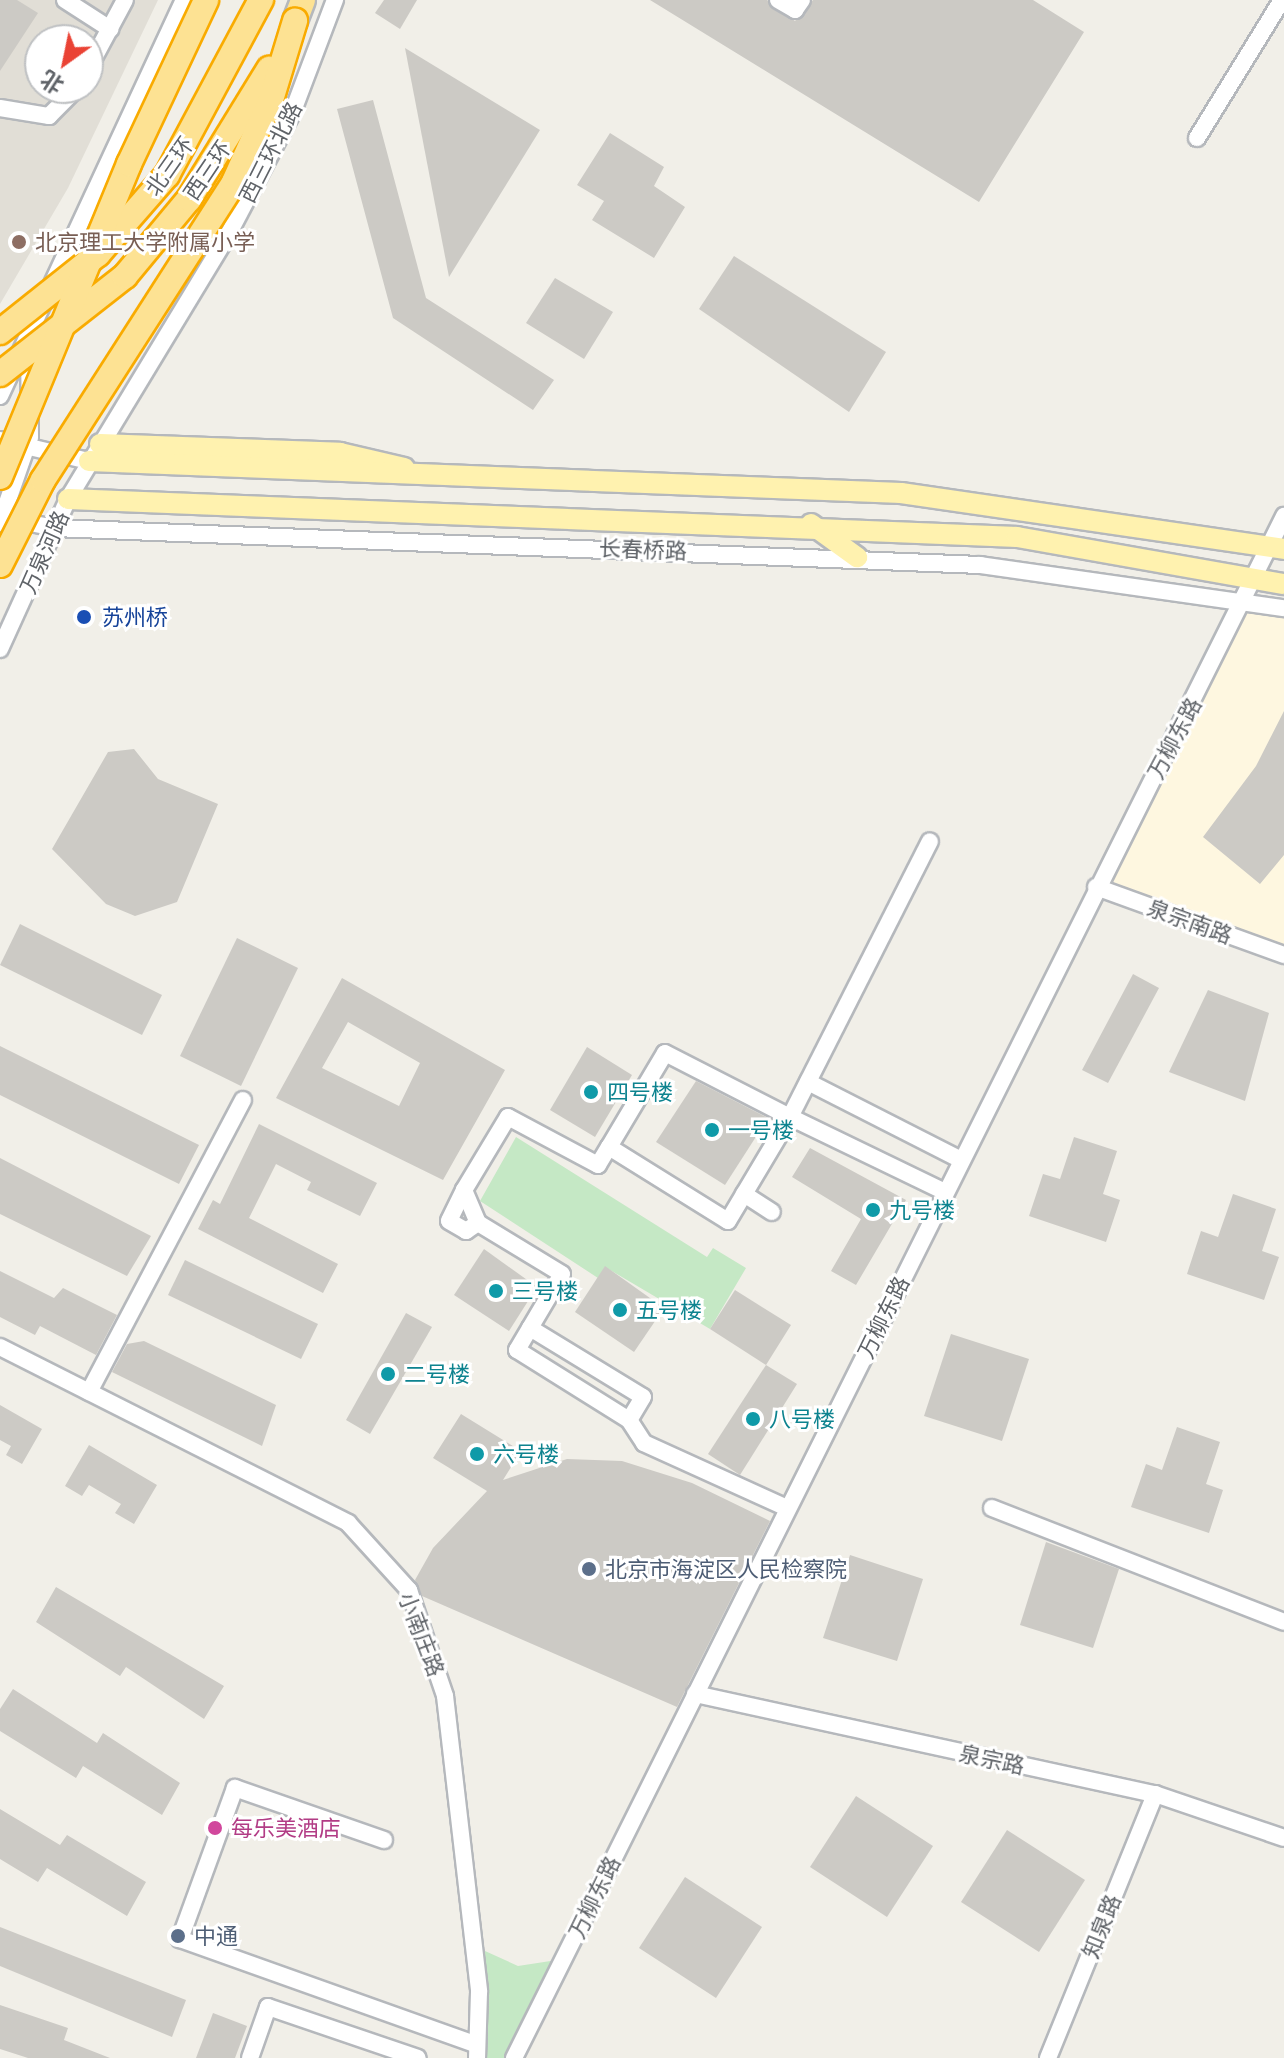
<!DOCTYPE html>
<meta charset="utf-8">
<style>
body{margin:0}
#map{position:relative;width:1284px;height:2058px;overflow:hidden;background:#f1efe8;font-family:Lato,"Noto Sans SC",sans-serif}
div>[style]{position:absolute}
[style*='--x']{left:calc(var(--x)*1px);top:calc(var(--y)*1px);width:calc(var(--w)*1px);rotate:calc(var(--a)*1deg)}
.commercial>*{inset:0;background:#fef7e0}
.education>*{inset:0;background:#e1ded6}
.green>*{inset:0;background:#c5e8c5}
.building>*{inset:0;background:#cccac5}
.roads{filter:drop-shadow(2px 0 #b5b8bc) drop-shadow(-2px 0 #b5b8bc) drop-shadow(0 2px #b5b8bc) drop-shadow(0 -2px #b5b8bc)}
.minor>*{height:16px;margin:-8px;padding:0 8px;transform-origin:8px;border-radius:8px;background:#fff}
.major>*{height:20px;margin:-10px;padding:0 10px;transform-origin:10px;border-radius:10px;background:#fff2af}
.highway>*{height:24px;margin:-12px;padding:0 12px;transform-origin:12px;border-radius:12px;background:#fde293}
.bridges{filter:drop-shadow(2px 0 #f9ab00) drop-shadow(-2px 0 #f9ab00) drop-shadow(0 2px #f9ab00) drop-shadow(0 -2px #f9ab00)}
.highway-bridge>*{height:24px;margin:-12px;padding:0 12px;transform-origin:12px;border-radius:12px;background:#fde293}
.dots>*{width:22px;height:22px;translate:-50% -50%;box-sizing:border-box;border:4px solid #fff;border-radius:50%}
span{translate:-50% -50%;white-space:nowrap;text-align:center;line-height:1.15;-webkit-text-stroke:6px #fff;paint-order:stroke}
.street-label{font-size:22px;color:#5f6368}
.education-label{font-size:22px;color:#785e54}
.left{translate:0 -50%;text-align:left}
.transit-label{font-size:22px;color:#164399}
.culture-label{font-size:22px;color:#0d838f}
.service-label{font-size:22px;color:#4e5e75}
.hotel-label{font-size:22px;color:#b23c85}
.north{position:absolute;left:24px;top:24px;width:80px;height:80px;box-sizing:border-box;background:#fff;border:2px solid #bfc1c3;border-radius:50%;rotate:213deg;font-size:22px;font-weight:700;line-height:32px;text-align:center;color:#5f6368}
.north::after{content:'';display:block;margin:auto;width:28px;height:36px;background:#ea4335;clip-path:polygon(50% 0,100% 100%,50% 72%,0 100%)}
</style>
<div id="map">
<div class="commercial">
<div style="clip-path:polygon(1246px 601px,1284px 608px,1284px 955px,1096px 887px)"></div>
</div>
<div class="education">
<div style="clip-path:polygon(evenodd,0 0,158px 0,68px 188px,0 304px,0 0,40px 40px,88px 40px,88px 88px,40px 88px,40px 40px)"></div>
</div>
<div class="green">
<div style="clip-path:polygon(516px 1137px,707px 1257px,713px 1248px,746px 1268px,710px 1329px,605px 1267px,598px 1278px,480px 1201px)"></div>
<div style="clip-path:polygon(485px 1951px,518px 1966px,557px 1960px,505px 2058px,485px 2058px)"></div>
</div>
<div class="building">
<div style="clip-path:polygon(0 0,17px 0,38px 13px,0 71px)"></div>
<div style="clip-path:polygon(384px 0,417px 0,400px 29px,375px 13px)"></div>
<div style="clip-path:polygon(650px 0,767px 0,795px 21px,813px 0,1033px 0,1084px 32px,979px 202px)"></div>
<div style="clip-path:polygon(405px 48px,540px 130px,449px 277px)"></div>
<div style="clip-path:polygon(373px 100px,426px 298px,554px 380px,533px 410px,393px 318px,337px 109px)"></div>
<div style="clip-path:polygon(610px 133px,664px 167px,654px 186px,685px 207px,654px 258px,592px 220px,604px 201px,577px 185px)"></div>
<div style="clip-path:polygon(734px 256px,886px 352px,849px 412px,699px 309px)"></div>
<div style="clip-path:polygon(555px 278px,613px 312px,584px 359px,526px 323px)"></div>
<div style="clip-path:polygon(1284px 711px,1284px 855px,1260px 884px,1203px 837px,1256px 766px)"></div>
<div style="clip-path:polygon(134px 749px,158px 779px,218px 804px,177px 902px,135px 916px,106px 904px,52px 849px,108px 752px)"></div>
<div style="clip-path:polygon(20px 924px,162px 995px,142px 1035px,0 965px)"></div>
<div style="clip-path:polygon(237px 938px,298px 968px,241px 1086px,180px 1056px)"></div>
<div style="clip-path:polygon(1133px 974px,1159px 988px,1108px 1083px,1082px 1070px)"></div>
<div style="clip-path:polygon(evenodd,342px 978px,505px 1070px,443px 1180px,276px 1098px,342px 978px,348px 1022px,420px 1063px,399px 1106px,322px 1068px,348px 1022px)"></div>
<div style="clip-path:polygon(1208px 990px,1269px 1013px,1245px 1101px,1169px 1072px)"></div>
<div style="clip-path:polygon(0 1046px,199px 1145px,179px 1184px,0 1095px)"></div>
<div style="clip-path:polygon(587px 1047px,632px 1075px,595px 1137px,550px 1110px)"></div>
<div style="clip-path:polygon(696px 1081px,768px 1118px,725px 1185px,656px 1142px)"></div>
<div style="clip-path:polygon(259px 1124px,377px 1183px,360px 1216px,307px 1190px,311px 1182px,276px 1164px,249px 1218px,338px 1264px,323px 1293px,198px 1229px,213px 1200px,220px 1204px)"></div>
<div style="clip-path:polygon(1074px 1137px,1117px 1151px,1103px 1194px,1120px 1200px,1106px 1242px,1029px 1216px,1043px 1174px,1060px 1179px)"></div>
<div style="clip-path:polygon(810px 1148px,906px 1200px,856px 1285px,831px 1271px,861px 1219px,792px 1177px)"></div>
<div style="clip-path:polygon(0 1158px,151px 1236px,127px 1276px,0 1214px)"></div>
<div style="clip-path:polygon(1233px 1194px,1276px 1209px,1262px 1251px,1279px 1257px,1264px 1300px,1187px 1274px,1201px 1231px,1218px 1237px)"></div>
<div style="clip-path:polygon(484px 1249px,537px 1287px,509px 1331px,454px 1295px)"></div>
<div style="clip-path:polygon(185px 1260px,318px 1324px,301px 1359px,168px 1295px)"></div>
<div style="clip-path:polygon(605px 1266px,664px 1308px,634px 1352px,575px 1312px)"></div>
<div style="clip-path:polygon(0 1271px,54px 1298px,63px 1288px,117px 1315px,96px 1355px,40px 1326px,35px 1335px,0 1317px)"></div>
<div style="clip-path:polygon(735px 1290px,791px 1325px,766px 1365px,710px 1329px)"></div>
<div style="clip-path:polygon(406px 1313px,432px 1327px,370px 1434px,346px 1420px)"></div>
<div style="clip-path:polygon(951px 1334px,1029px 1359px,1002px 1441px,924px 1416px)"></div>
<div style="clip-path:polygon(144px 1341px,276px 1405px,262px 1446px,112px 1372px,127px 1344px)"></div>
<div style="clip-path:polygon(766px 1365px,797px 1384px,740px 1475px,708px 1454px)"></div>
<div style="clip-path:polygon(0 1405px,42px 1429px,22px 1464px,6px 1455px,11px 1446px,0 1440px)"></div>
<div style="clip-path:polygon(461px 1414px,521px 1451px,503px 1480px,567px 1459px,622px 1461px,692px 1483px,770px 1521px,677px 1707px,422px 1596px,415px 1580px,433px 1548px,487px 1491px,433px 1458px)"></div>
<div style="clip-path:polygon(1177px 1427px,1220px 1442px,1206px 1484px,1223px 1490px,1209px 1533px,1131px 1507px,1146px 1464px,1162px 1470px)"></div>
<div style="clip-path:polygon(89px 1445px,157px 1485px,134px 1524px,115px 1513px,121px 1504px,89px 1485px,82px 1496px,65px 1486px)"></div>
<div style="clip-path:polygon(1046px 1542px,1119px 1569px,1093px 1648px,1020px 1625px)"></div>
<div style="clip-path:polygon(850px 1555px,923px 1579px,897px 1661px,823px 1638px)"></div>
<div style="clip-path:polygon(56px 1587px,224px 1686px,204px 1719px,126px 1667px,120px 1676px,36px 1622px)"></div>
<div style="clip-path:polygon(13px 1689px,97px 1743px,103px 1733px,180px 1783px,162px 1815px,83px 1766px,76px 1778px,0 1731px,0 1709px)"></div>
<div style="clip-path:polygon(856px 1796px,933px 1846px,887px 1917px,810px 1867px)"></div>
<div style="clip-path:polygon(0 1809px,60px 1845px,67px 1835px,146px 1882px,127px 1916px,47px 1868px,38px 1882px,0 1859px)"></div>
<div style="clip-path:polygon(1007px 1830px,1085px 1880px,1039px 1952px,961px 1902px)"></div>
<div style="clip-path:polygon(685px 1877px,762px 1927px,716px 1998px,639px 1948px)"></div>
<div style="clip-path:polygon(0 1927px,186px 2000px,172px 2037px,0 1966px)"></div>
<div style="clip-path:polygon(0 2005px,68px 2028px,64px 2040px,110px 2058px,28px 2058px,0 2049px)"></div>
<div style="clip-path:polygon(213px 2013px,247px 2026px,235px 2058px,196px 2058px)"></div>
</div>
<div class="roads">
<div class="minor">
<div style="--x:65;--y:0;--w:54;--a:32.8"></div>
<div style="--x:778;--y:0;--w:20;--a:30"></div>
<div style="--x:795;--y:10;--w:12;--a:-55"></div>
<div style="--x:88;--y:69;--w:78;--a:-61.8"></div>
<div style="--x:0;--y:108;--w:50;--a:9.3"></div>
<div style="--x:49;--y:116;--w:40;--a:-45"></div>
<div style="--x:1197;--y:138;--w:162;--a:-58.4"></div>
<div style="--x:0;--y:396;--w:437;--a:-65.1"></div>
<div style="--x:0;--y:440;--w:91;--a:13.3"></div>
<div style="--x:0;--y:517;--w:56;--a:11.3"></div>
<div style="--x:55;--y:528;--w:926;--a:2.29"></div>
<div style="--x:980;--y:565;--w:307;--a:8.1"></div>
<div style="--x:0;--y:523;--w:91;--a:-70.8"></div>
<div style="--x:30;--y:437;--w:91;--a:-90.6"></div>
<div style="--x:0;--y:649;--w:165;--a:-65.6"></div>
<div style="--x:68;--y:499;--w:309;--a:-58.8"></div>
<div style="--x:228;--y:235;--w:140;--a:-62.3"></div>
<div style="--x:293;--y:111;--w:119;--a:-69.3"></div>
<div style="--x:1096;--y:887;--w:200;--a:19.9"></div>
<div style="--x:808;--y:1082;--w:172;--a:27"></div>
<div style="--x:609;--y:1147;--w:109;--a:-59.2"></div>
<div style="--x:665;--y:1053;--w:140;--a:27.1"></div>
<div style="--x:790;--y:1117;--w:309;--a:-63.1"></div>
<div style="--x:464;--y:1190;--w:34;--a:116"></div>
<div style="--x:449;--y:1221;--w:20;--a:30"></div>
<div style="--x:466;--y:1231;--w:14;--a:-34"></div>
<div style="--x:744;--y:1194;--w:33;--a:33"></div>
<div style="--x:530;--y:1328;--w:132;--a:31.4"></div>
<div style="--x:643;--y:1397;--w:27;--a:121"></div>
<div style="--x:0;--y:1347;--w:390;--a:26.8"></div>
<div style="--x:348;--y:1523;--w:91;--a:47.7"></div>
<div style="--x:409;--y:1590;--w:112;--a:71.2"></div>
<div style="--x:445;--y:1696;--w:298;--a:83.4"></div>
<div style="--x:479;--y:1992;--w:66;--a:91.7"></div>
<div style="--x:89;--y:1392;--w:330;--a:-62.2"></div>
<div style="--x:787;--y:1508;--w:157;--a:-155.6"></div>
<div style="--x:644;--y:1443;--w:27;--a:-123"></div>
<div style="--x:629;--y:1420;--w:132;--a:-148"></div>
<div style="--x:517;--y:1350;--w:88;--a:-59.4"></div>
<div style="--x:562;--y:1274;--w:98;--a:-148.7"></div>
<div style="--x:478;--y:1223;--w:36;--a:-113"></div>
<div style="--x:464;--y:1190;--w:85;--a:-58.9"></div>
<div style="--x:508;--y:1117;--w:102;--a:28.1"></div>
<div style="--x:598;--y:1165;--w:21;--a:-59"></div>
<div style="--x:609;--y:1147;--w:140;--a:31.9"></div>
<div style="--x:728;--y:1221;--w:121;--a:-59.2"></div>
<div style="--x:790;--y:1117;--w:172;--a:25.8"></div>
<div style="--x:992;--y:1508;--w:313;--a:21.3"></div>
<div style="--x:695;--y:1694;--w:471;--a:12.3"></div>
<div style="--x:1155;--y:1794;--w:136;--a:18.8"></div>
<div style="--x:384;--y:1840;--w:158;--a:-160.8"></div>
<div style="--x:235;--y:1788;--w:161;--a:110"></div>
<div style="--x:180;--y:1939;--w:315;--a:19.6"></div>
<div style="--x:250;--y:2058;--w:54;--a:-70.6"></div>
<div style="--x:268;--y:2007;--w:158;--a:18.8"></div>
<div style="--x:514;--y:2058;--w:1724;--a:-63.46"></div>
<div style="--x:1048;--y:2058;--w:285;--a:-67.9"></div>
</div>
<div class="major">
<div style="--x:100;--y:444;--w:240;--a:2.1"></div>
<div style="--x:340;--y:453;--w:66;--a:13.2"></div>
<div style="--x:89;--y:461;--w:813;--a:2.26"></div>
<div style="--x:901;--y:493;--w:387;--a:8.3"></div>
<div style="--x:68;--y:499;--w:950;--a:2.29"></div>
<div style="--x:1017;--y:537;--w:271;--a:10"></div>
<div style="--x:811;--y:524;--w:57;--a:35.7"></div>
</div>
<div class="highway">
<div style="--x:295;--y:21;--w:22;--a:-69"></div>
</div>
</div>
<div class="bridges">
<div class="highway-bridge">
<div style="--x:0;--y:332;--w:125;--a:-38.5"></div>
<div style="--x:98;--y:254;--w:105;--a:-48.9"></div>
<div style="--x:167;--y:175;--w:199;--a:-61.8"></div>
<div style="--x:0;--y:374;--w:159;--a:-38.1"></div>
<div style="--x:125;--y:276;--w:100;--a:-50.3"></div>
<div style="--x:189;--y:199;--w:153;--a:-58.4"></div>
<div style="--x:0;--y:477;--w:339;--a:-67.6"></div>
<div style="--x:129;--y:164;--w:181;--a:-64.8"></div>
<div style="--x:0;--y:565;--w:95;--a:-63.2"></div>
<div style="--x:43;--y:480;--w:354;--a:-57.3"></div>
<div style="--x:234;--y:182;--w:90;--a:-65.7"></div>
<div style="--x:271;--y:100;--w:83;--a:-73.1"></div>
</div>
</div>
<div class="dots">
<div style="left:19px;top:242px;background:#8d6e63"></div>
<div style="left:84px;top:617px;background:#1a4fb4"></div>
<div style="left:591px;top:1092px;background:#0f9aa8"></div>
<div style="left:712px;top:1130px;background:#0f9aa8"></div>
<div style="left:873px;top:1210px;background:#0f9aa8"></div>
<div style="left:496px;top:1291px;background:#0f9aa8"></div>
<div style="left:620px;top:1310px;background:#0f9aa8"></div>
<div style="left:388px;top:1374px;background:#0f9aa8"></div>
<div style="left:753px;top:1419px;background:#0f9aa8"></div>
<div style="left:477px;top:1454px;background:#0f9aa8"></div>
<div style="left:589px;top:1569px;background:#5c6f8a"></div>
<div style="left:215px;top:1828px;background:#d1479c"></div>
<div style="left:178px;top:1936px;background:#5c6f8a"></div>
</div>
<div class="street-label">
<span style="left:270px;top:152px;rotate:-63deg">西三环北路</span>
<span style="left:169px;top:166px;rotate:-55deg">北三环</span>
<span style="left:207px;top:170px;rotate:-56deg">西三环</span>
<span style="left:643px;top:549px;rotate:2deg">长春桥路</span>
<span style="left:44px;top:552px;rotate:-66deg">万泉河路</span>
<span style="left:1174px;top:738px;rotate:-62deg">万柳东路</span>
<span style="left:1190px;top:921px;rotate:20deg">泉宗南路</span>
<span style="left:883px;top:1317px;rotate:-64deg">万柳东路</span>
<span style="left:422px;top:1634px;rotate:69deg">小南庄路</span>
<span style="left:992px;top:1759px;rotate:12deg">泉宗路</span>
<span style="left:594px;top:1897px;rotate:-64deg">万柳东路</span>
<span style="left:1101px;top:1926px;rotate:-68deg">知泉路</span>
</div>
<div class="education-label">
<span class="left" style="left:35px;top:242px">北京理工大学附属小学</span>
</div>
<div class="transit-label">
<span class="left" style="left:102px;top:617px">苏州桥</span>
</div>
<div class="culture-label">
<span class="left" style="left:607px;top:1092px">四号楼</span>
<span class="left" style="left:728px;top:1130px">一号楼</span>
<span class="left" style="left:889px;top:1210px">九号楼</span>
<span class="left" style="left:512px;top:1291px">三号楼</span>
<span class="left" style="left:636px;top:1310px">五号楼</span>
<span class="left" style="left:404px;top:1374px">二号楼</span>
<span class="left" style="left:769px;top:1419px">八号楼</span>
<span class="left" style="left:493px;top:1454px">六号楼</span>
</div>
<div class="service-label">
<span class="left" style="left:605px;top:1569px">北京市海淀区人民检察院</span>
<span class="left" style="left:194px;top:1936px">中通</span>
</div>
<div class="hotel-label">
<span class="left" style="left:231px;top:1828px">每乐美酒店</span>
</div>
<div class="north">北</div>
</div>
